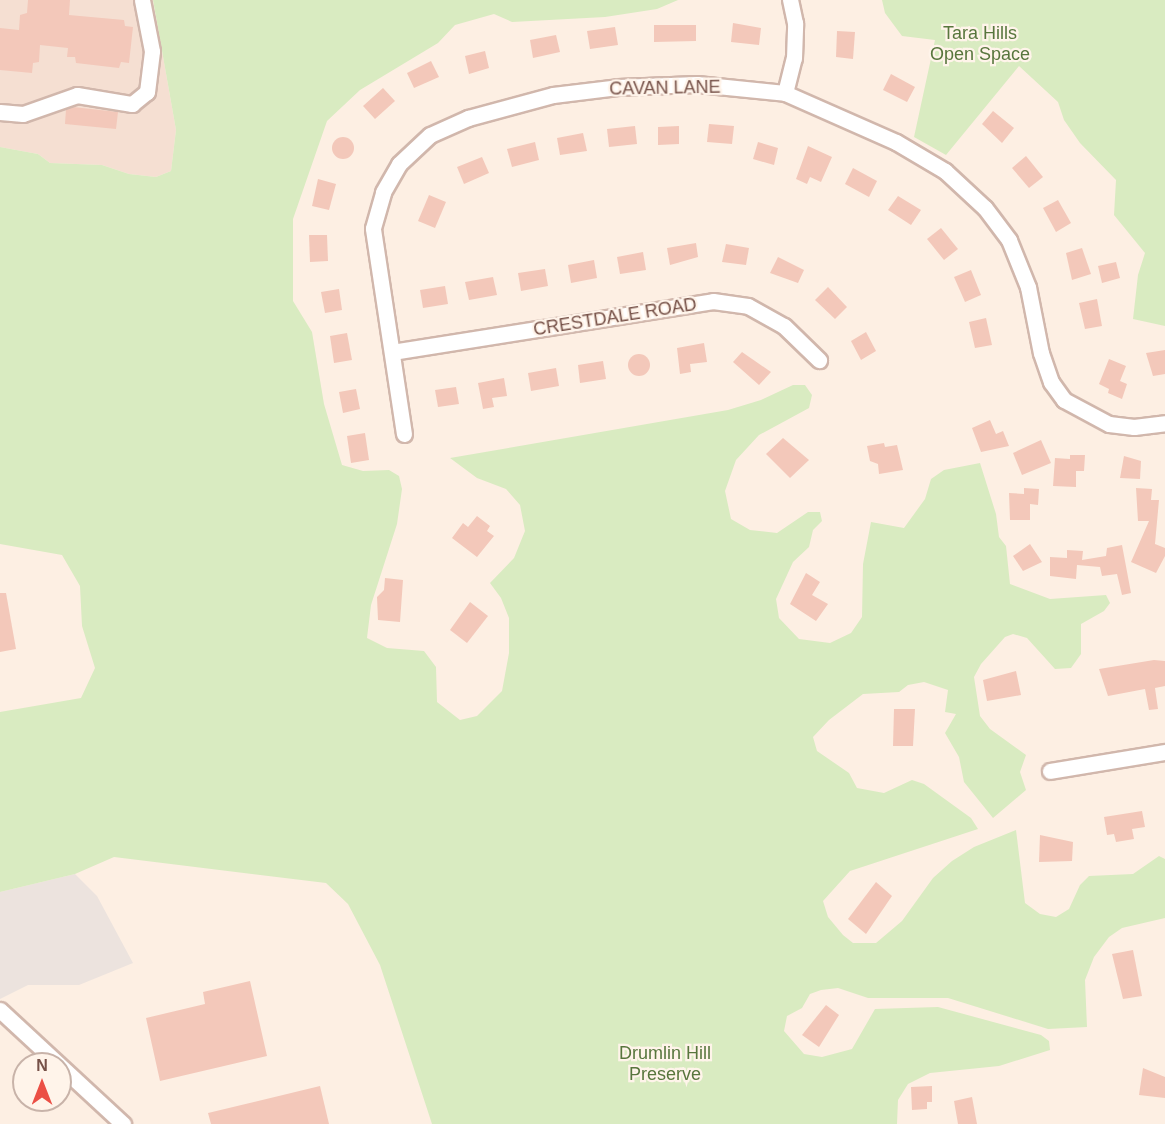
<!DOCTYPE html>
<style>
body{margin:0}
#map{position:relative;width:1165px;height:1124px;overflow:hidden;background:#fdefe3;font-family:Helvetica,sans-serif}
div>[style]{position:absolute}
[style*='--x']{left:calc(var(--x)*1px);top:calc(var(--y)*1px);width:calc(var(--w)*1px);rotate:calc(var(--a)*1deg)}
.residential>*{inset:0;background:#f5dfd2}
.industrial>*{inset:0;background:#ece3de}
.green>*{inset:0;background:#d9ebc1}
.building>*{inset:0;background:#f3c8ba}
.round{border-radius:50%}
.roads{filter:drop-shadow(2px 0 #d1b7ac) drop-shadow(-2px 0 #d1b7ac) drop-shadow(0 2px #d1b7ac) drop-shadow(0 -2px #d1b7ac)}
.minor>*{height:15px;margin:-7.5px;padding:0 7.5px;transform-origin:7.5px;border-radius:7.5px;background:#fff}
span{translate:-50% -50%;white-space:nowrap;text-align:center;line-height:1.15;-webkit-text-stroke:4.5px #fff4ea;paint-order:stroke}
.park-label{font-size:18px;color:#58763d}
.street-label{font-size:18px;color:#765148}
.north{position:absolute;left:12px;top:1052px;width:60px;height:60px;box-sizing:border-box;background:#fff4ea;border:2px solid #c8b3a9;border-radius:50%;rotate:0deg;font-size:16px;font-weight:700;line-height:24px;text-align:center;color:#765148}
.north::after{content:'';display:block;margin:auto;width:21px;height:27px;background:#eb4f45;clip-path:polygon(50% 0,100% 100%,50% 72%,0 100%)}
</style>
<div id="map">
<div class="residential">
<div style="clip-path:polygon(0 0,153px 0,176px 130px,171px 171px,156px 177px,129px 174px,102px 165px,50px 163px,38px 154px,0 147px)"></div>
</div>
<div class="industrial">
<div style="clip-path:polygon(75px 874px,97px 896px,133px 963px,79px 985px,28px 985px,0 999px,0 892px)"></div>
</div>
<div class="green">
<div style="clip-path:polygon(153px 0,678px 0,657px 9px,605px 17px,512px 22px,494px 14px,455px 25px,438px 43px,360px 90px,327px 121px,293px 219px,293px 301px,312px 332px,324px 404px,342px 465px,363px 471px,389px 470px,399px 476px,402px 489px,397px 524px,371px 605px,367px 638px,387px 648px,424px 651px,436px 667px,437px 702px,460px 720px,477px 716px,502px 691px,509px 653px,509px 618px,501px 598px,490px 583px,514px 558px,525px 531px,520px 505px,506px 489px,477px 478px,450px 458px,728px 410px,761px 400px,793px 385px,805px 385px,812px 395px,809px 408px,759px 435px,736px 460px,725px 491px,731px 519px,750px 530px,777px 533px,808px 512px,820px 512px,822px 521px,813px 530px,809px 547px,793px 562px,776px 599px,779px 618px,799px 639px,830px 643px,851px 633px,862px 617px,863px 564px,871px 522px,904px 528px,925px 499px,931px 479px,944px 470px,980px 463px,996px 514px,999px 537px,1006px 546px,1010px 584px,1050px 599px,1106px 595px,1110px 603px,1104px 611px,1081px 624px,1081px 654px,1071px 668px,1055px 669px,1027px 638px,1013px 634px,1005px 637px,981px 664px,974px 677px,980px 716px,990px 729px,1026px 755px,1020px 772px,1026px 790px,993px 818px,964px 782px,959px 757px,945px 733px,956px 714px,945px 712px,948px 690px,924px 682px,908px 685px,899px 692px,863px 694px,829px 720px,813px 737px,817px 751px,849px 773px,857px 788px,884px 793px,912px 780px,924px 784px,971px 818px,978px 829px,850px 871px,823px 901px,828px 917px,843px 935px,853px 943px,876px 943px,902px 921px,933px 878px,952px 861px,974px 847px,1016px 830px,1025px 903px,1040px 914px,1056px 917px,1069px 909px,1080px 885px,1089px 876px,1133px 874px,1159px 856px,1165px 859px,1165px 918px,1122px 928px,1109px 937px,1094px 957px,1085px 980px,1087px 1027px,1048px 1029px,948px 998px,868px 998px,838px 988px,821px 990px,810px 994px,802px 1008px,787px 1016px,784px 1031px,804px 1054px,822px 1057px,852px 1049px,875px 1009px,938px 1007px,1041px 1035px,1049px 1041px,1050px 1050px,999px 1066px,930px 1073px,908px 1084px,898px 1100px,897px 1124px,432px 1124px,380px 965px,348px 904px,326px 883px,114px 857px,75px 874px,0 892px,0 712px,81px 698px,95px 668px,82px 626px,80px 586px,62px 555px,0 544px,0 147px,38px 154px,50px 163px,102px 165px,129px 174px,156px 177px,171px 171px,176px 130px)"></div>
<div style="clip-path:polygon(882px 0,1165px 0,1165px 326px,1133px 319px,1138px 275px,1145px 253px,1114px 215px,1116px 180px,1080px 143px,1064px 120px,1058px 102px,1019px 66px,946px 155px,914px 137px,935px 40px,902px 36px,885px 13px)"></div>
</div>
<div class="building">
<div style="clip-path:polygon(28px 0,70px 0,69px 15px,124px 20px,125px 26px,133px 27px,129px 63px,121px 62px,119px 68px,76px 63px,75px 57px,67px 57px,68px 48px,40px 45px,39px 62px,33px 63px,32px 73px,0 70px,0 28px,19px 30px,20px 15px,27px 13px)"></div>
<div style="clip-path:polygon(733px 23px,761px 28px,759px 45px,731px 42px)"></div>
<div style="clip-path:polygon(654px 25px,696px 25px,696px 41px,654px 42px)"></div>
<div style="clip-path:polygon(615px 27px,618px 45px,590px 49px,587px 31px)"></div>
<div style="clip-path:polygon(837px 31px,855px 32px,853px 59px,836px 57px)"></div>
<div style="clip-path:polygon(556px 35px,560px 52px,533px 58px,530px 40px)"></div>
<div style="clip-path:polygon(485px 51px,489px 68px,469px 74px,465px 56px)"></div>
<div style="clip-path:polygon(431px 61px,439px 77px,414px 88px,407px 73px)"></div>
<div style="clip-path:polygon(891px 74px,915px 87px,907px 102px,883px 90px)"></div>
<div style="clip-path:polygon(383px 88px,395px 101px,375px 119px,363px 106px)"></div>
<div style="clip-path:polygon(73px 107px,118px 112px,116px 129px,65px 124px,66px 109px)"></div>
<div style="clip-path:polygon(993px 111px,1014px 128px,1002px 143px,982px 124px)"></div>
<div style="clip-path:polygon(709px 124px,734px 126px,732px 144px,707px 142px)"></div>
<div style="clip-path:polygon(635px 126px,637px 144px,609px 147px,607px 129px)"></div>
<div style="clip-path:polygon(679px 126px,679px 144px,658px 145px,658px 127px)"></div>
<div style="clip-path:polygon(583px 133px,587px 151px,560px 155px,557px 138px)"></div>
<div class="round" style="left:332px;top:137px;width:22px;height:22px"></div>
<div style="clip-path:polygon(535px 142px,539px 160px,512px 167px,507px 149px)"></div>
<div style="clip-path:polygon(758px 142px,778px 148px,774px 165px,753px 159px)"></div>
<div style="clip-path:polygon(808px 146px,832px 157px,821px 182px,810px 177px,807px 184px,796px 179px)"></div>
<div style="clip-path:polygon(1026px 156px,1043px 177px,1029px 188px,1012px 168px)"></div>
<div style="clip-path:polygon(482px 157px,489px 173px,464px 184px,457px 167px)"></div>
<div style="clip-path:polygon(853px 168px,877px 181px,869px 197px,845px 184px)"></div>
<div style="clip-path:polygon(318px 179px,336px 184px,329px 210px,312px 206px)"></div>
<div style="clip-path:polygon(429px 195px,446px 202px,435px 228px,418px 221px)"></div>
<div style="clip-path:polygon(898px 196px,921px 210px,911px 225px,888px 210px)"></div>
<div style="clip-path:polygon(1058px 200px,1071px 223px,1056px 232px,1043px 208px)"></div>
<div style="clip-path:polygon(941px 228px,958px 249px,944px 260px,927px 239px)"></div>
<div style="clip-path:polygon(309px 235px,327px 235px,328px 261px,310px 262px)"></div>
<div style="clip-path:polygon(696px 243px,698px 257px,670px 265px,667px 248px)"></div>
<div style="clip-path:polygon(726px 244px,749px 248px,746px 265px,722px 262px)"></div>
<div style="clip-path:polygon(1082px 248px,1091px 274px,1072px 280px,1066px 253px)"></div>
<div style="clip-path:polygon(643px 252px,646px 270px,620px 274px,617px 257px)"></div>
<div style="clip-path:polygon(778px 257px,804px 270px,798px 283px,770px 273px)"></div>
<div style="clip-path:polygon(594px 260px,597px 278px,571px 283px,568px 265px)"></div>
<div style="clip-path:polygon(1116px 262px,1120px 278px,1102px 283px,1098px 266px)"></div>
<div style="clip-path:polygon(545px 269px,548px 286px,521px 291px,518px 273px)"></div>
<div style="clip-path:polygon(971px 270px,981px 295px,965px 302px,954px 277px)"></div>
<div style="clip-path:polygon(493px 277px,497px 295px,469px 300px,465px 282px)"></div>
<div style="clip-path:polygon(445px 286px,448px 304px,423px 308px,420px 290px)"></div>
<div style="clip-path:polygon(828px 287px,847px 307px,835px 319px,815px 300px)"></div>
<div style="clip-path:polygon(339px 289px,342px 310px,325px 313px,321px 292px)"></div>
<div style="clip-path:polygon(1097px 299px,1102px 326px,1085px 329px,1079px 303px)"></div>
<div style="clip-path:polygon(986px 318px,992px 345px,975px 348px,969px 322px)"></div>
<div style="clip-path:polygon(866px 332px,876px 351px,861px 360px,851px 341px)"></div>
<div style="clip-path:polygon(347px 333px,352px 360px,334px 363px,330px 336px)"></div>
<div style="clip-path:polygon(704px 343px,707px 362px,690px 364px,691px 372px,680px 374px,677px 348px)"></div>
<div style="clip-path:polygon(1165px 350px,1165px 374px,1153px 376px,1146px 353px)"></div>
<div style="clip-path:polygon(742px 352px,771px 372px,759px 385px,733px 362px)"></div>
<div class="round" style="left:628px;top:354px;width:22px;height:22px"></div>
<div style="clip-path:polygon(1109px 359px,1126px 366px,1120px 381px,1127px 384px,1122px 399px,1108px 393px,1109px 389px,1099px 384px)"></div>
<div style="clip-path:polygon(603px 361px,606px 379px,580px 383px,578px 365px)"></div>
<div style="clip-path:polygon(556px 368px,559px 386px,531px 391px,528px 373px)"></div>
<div style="clip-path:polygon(504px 378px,507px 396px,492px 398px,494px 407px,483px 409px,478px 383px)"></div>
<div style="clip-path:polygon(456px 387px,459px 404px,438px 407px,435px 390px)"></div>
<div style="clip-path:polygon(356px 389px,360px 409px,343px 413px,339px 392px)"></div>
<div style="clip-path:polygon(990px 420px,996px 434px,1003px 431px,1009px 446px,981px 452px,972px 428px)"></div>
<div style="clip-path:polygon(365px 433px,369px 460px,351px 463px,347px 436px)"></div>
<div style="clip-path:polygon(783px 438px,809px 460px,790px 478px,766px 454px)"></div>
<div style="clip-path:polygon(1041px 440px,1051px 463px,1022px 475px,1013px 453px)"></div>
<div style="clip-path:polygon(884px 443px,885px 447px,897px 445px,903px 470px,879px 474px,878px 464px,870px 461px,867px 446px)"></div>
<div style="clip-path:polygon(1070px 455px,1085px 455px,1084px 471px,1076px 471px,1076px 487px,1053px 486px,1055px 458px,1070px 459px)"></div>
<div style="clip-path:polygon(1124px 456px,1141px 461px,1140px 479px,1120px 478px)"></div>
<div style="clip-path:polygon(1024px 488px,1039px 489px,1038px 505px,1030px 504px,1030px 520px,1010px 520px,1009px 493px,1024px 494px)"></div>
<div style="clip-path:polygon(1136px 488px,1152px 489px,1151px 500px,1159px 500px,1155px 544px,1165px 548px,1165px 556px,1156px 573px,1131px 562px,1149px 521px,1138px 521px)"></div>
<div style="clip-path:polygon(477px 516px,490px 526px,487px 531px,494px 536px,477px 557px,452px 538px,463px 523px,468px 527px)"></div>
<div style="clip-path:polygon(1030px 544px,1042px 562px,1023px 571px,1013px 556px)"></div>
<div style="clip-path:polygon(1122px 545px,1131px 593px,1122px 595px,1117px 574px,1102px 576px,1100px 567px,1077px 565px,1076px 579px,1050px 576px,1050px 557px,1067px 558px,1067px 550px,1083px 551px,1082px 560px,1106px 556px,1107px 548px)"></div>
<div style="clip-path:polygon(806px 573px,820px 582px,812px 595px,828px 604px,816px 621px,790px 604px)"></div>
<div style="clip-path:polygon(385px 578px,403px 580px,400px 622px,378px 620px,377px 597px,384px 590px)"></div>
<div style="clip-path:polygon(0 593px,6px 593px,16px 649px,0 652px)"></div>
<div style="clip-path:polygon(470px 602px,488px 616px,467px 643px,450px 630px)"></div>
<div style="clip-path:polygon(1154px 660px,1165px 661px,1165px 686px,1155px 688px,1158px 709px,1149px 710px,1145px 689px,1108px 696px,1099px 669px)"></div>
<div style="clip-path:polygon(1016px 671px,1021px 695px,987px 701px,983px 680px)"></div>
<div style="clip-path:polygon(894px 709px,915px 709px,913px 746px,893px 746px)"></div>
<div style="clip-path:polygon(1142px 811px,1145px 827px,1132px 829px,1134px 839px,1116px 842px,1114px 834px,1107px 835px,1104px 817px)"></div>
<div style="clip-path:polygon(1040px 835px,1073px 842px,1072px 861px,1039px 862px)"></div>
<div style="clip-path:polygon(876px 882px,892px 896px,866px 934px,848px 919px)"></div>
<div style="clip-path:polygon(1133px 950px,1142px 996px,1123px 999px,1112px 954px)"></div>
<div style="clip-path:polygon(250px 981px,267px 1056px,160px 1081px,146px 1018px,205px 1004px,203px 992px)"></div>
<div style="clip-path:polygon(826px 1005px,839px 1015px,819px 1047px,802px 1035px)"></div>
<div style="clip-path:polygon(1143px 1068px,1165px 1077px,1165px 1098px,1139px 1095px)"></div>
<div style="clip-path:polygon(320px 1086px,329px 1124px,211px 1124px,208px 1113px)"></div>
<div style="clip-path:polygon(932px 1086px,932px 1102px,927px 1102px,927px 1109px,912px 1110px,911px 1087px)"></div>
<div style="clip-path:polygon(972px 1097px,977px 1124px,958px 1124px,954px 1101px)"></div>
</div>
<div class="roads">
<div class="minor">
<div style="--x:785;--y:93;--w:36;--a:-76"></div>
<div style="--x:794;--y:58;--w:35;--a:-88"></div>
<div style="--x:795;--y:23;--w:24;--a:-102"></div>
<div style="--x:0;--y:112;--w:23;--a:5"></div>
<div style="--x:23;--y:114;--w:57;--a:-19.4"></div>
<div style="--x:77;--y:95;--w:56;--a:9.3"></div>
<div style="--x:132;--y:104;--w:19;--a:-39"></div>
<div style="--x:147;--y:92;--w:41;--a:-83"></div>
<div style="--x:152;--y:51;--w:52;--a:-101.1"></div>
<div style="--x:392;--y:352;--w:325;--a:-9"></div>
<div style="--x:713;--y:301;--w:35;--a:8"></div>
<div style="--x:748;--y:306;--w:41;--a:29.1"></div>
<div style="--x:784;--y:326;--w:49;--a:44.2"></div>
<div style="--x:404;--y:434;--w:208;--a:-98.6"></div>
<div style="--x:373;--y:228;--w:37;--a:-74"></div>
<div style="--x:383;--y:192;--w:32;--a:-60"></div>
<div style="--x:399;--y:164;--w:42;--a:-43.1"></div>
<div style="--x:430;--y:135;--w:42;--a:-24.1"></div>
<div style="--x:468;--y:118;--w:88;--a:-15.1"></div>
<div style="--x:553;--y:95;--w:65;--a:-7"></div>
<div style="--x:618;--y:87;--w:79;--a:-2.2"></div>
<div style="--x:697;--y:84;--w:88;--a:5.8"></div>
<div style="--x:785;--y:93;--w:121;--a:23.8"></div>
<div style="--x:896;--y:142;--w:57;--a:30.6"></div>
<div style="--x:945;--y:171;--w:54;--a:42.8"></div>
<div style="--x:985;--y:208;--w:40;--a:53"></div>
<div style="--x:1009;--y:240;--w:51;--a:68"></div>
<div style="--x:1028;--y:287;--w:67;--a:78.9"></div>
<div style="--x:1041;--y:353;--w:31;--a:71"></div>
<div style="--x:1051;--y:382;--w:22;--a:54"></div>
<div style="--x:1064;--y:400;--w:51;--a:28.1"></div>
<div style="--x:1109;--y:424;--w:25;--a:7"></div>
<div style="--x:1134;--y:427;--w:31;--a:-7"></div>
<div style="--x:1050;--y:771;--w:117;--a:-9.4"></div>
<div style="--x:0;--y:1010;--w:168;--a:42.8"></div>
</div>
</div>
<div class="park-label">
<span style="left:980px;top:44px">Tara Hills<br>Open Space</span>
<span style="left:665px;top:1064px">Drumlin Hill<br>Preserve</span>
</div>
<div class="street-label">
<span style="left:665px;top:88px;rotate:-1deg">CAVAN LANE</span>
<span style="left:615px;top:317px;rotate:-9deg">CRESTDALE ROAD</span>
</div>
<div class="north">N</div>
</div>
